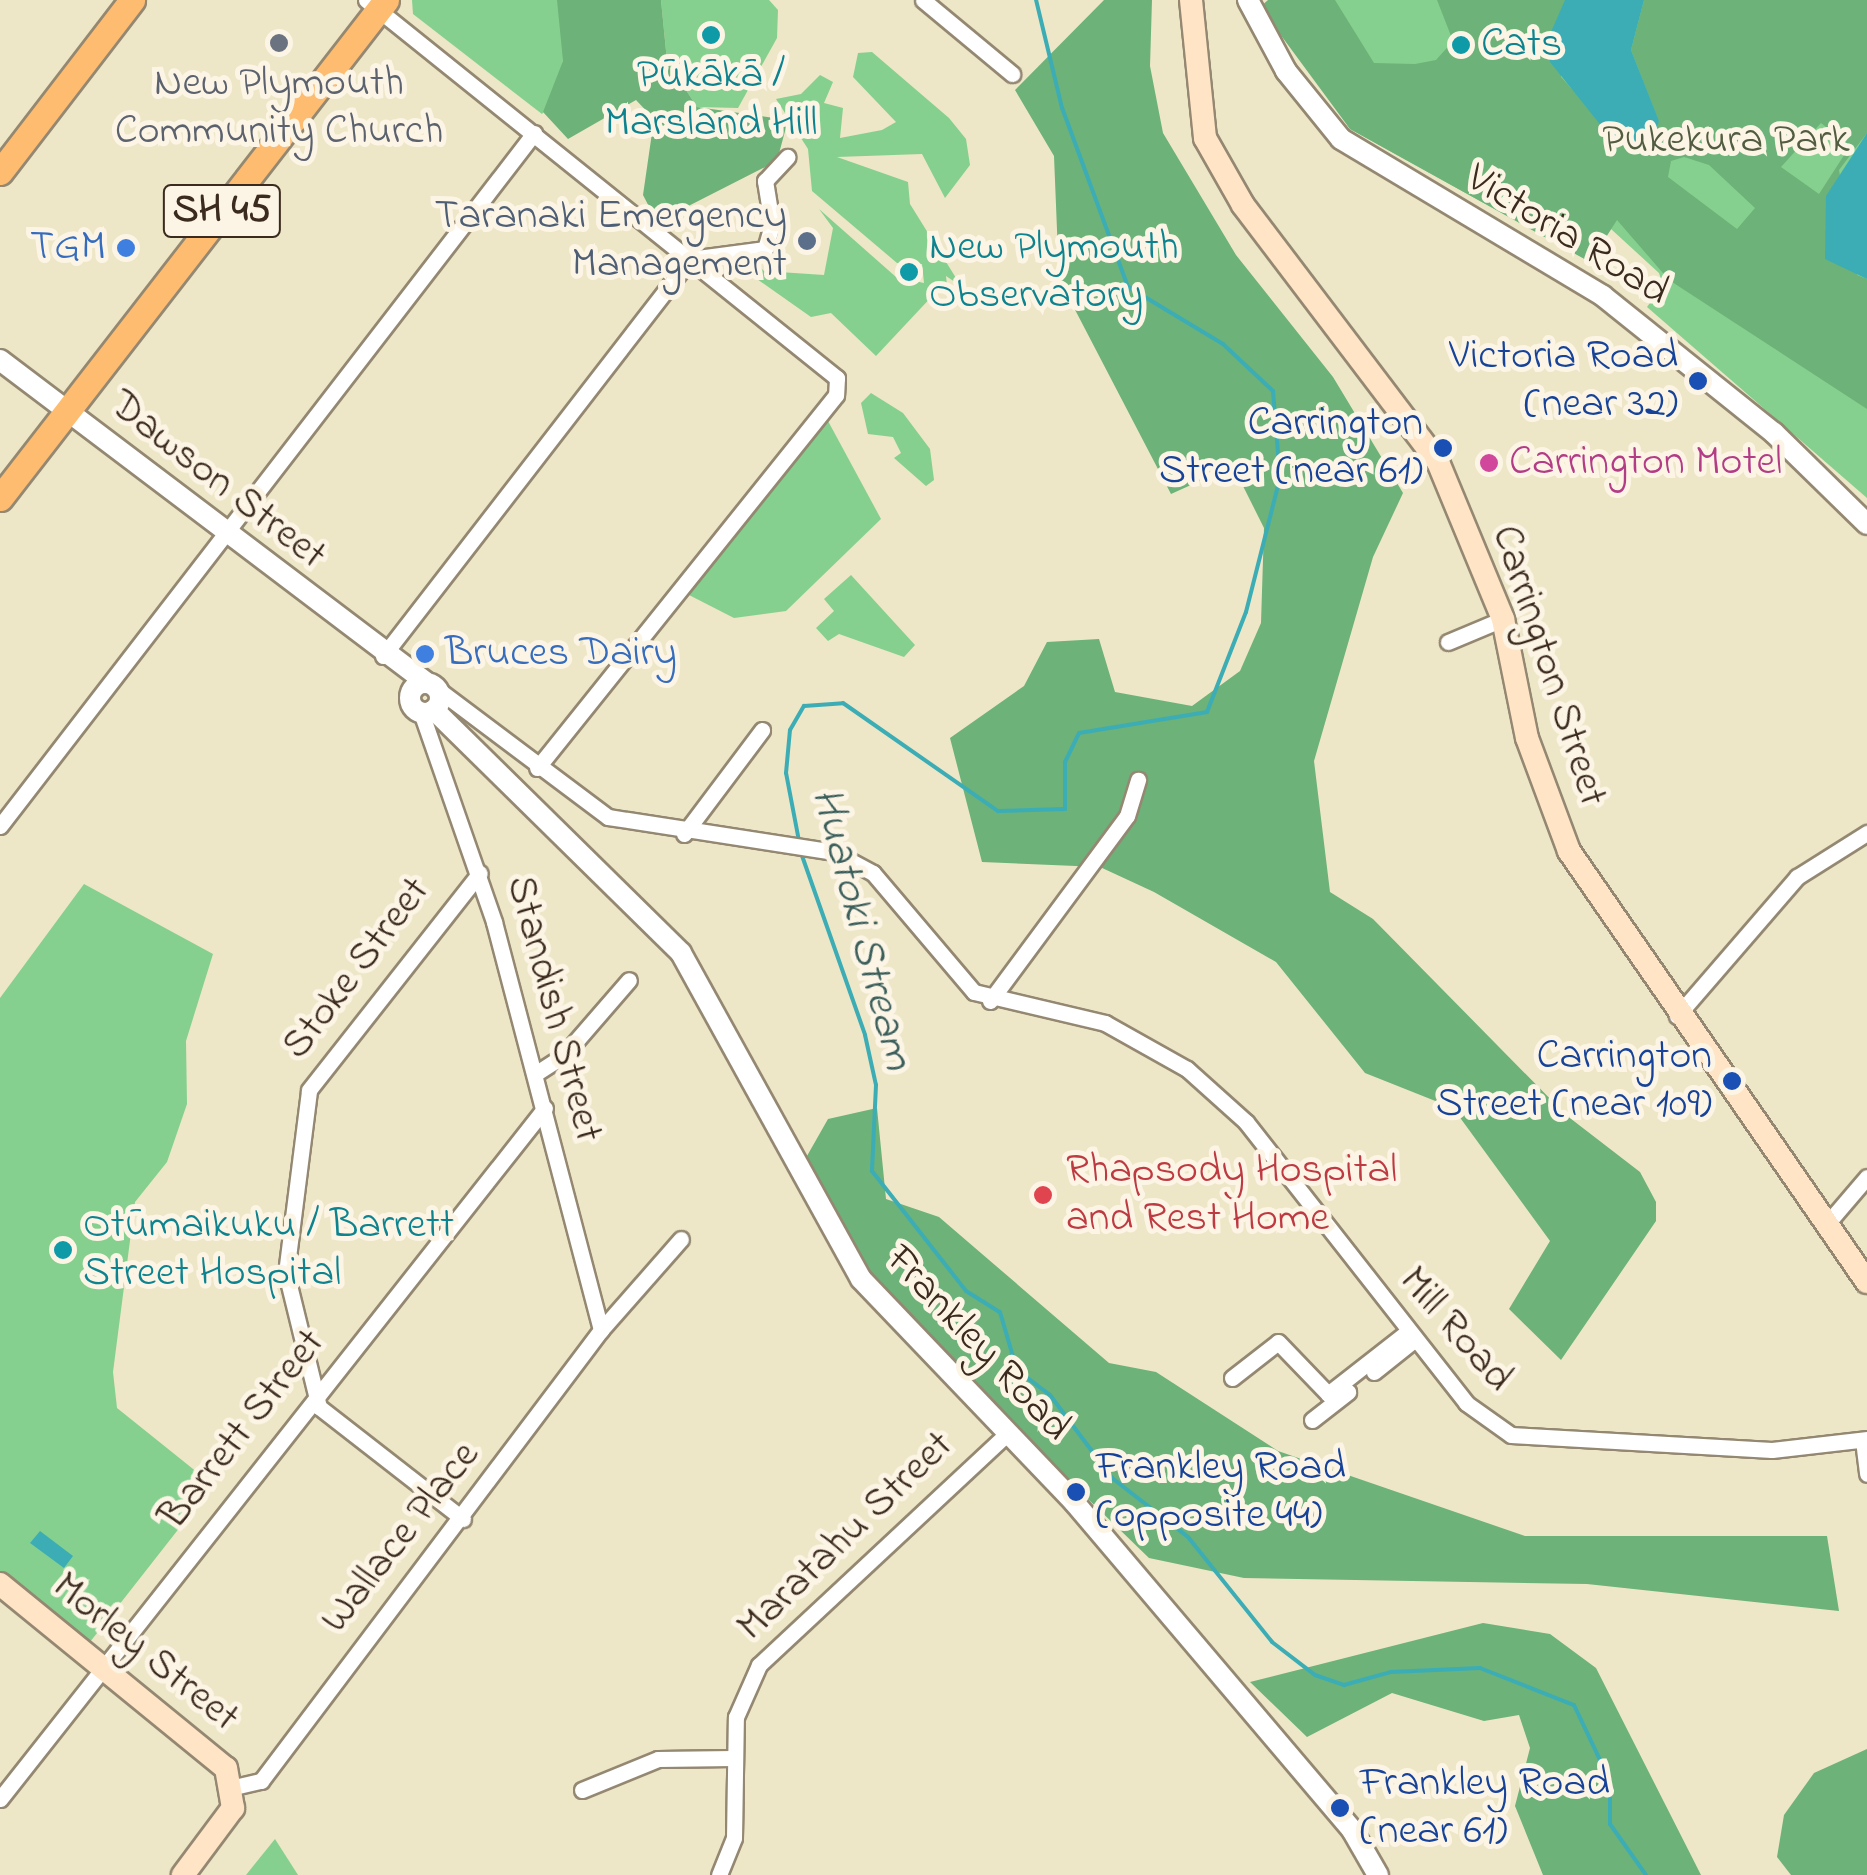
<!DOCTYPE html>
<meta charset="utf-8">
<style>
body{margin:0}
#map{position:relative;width:1867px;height:1875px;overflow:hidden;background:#ede6c7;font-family:"Indie Flower",sans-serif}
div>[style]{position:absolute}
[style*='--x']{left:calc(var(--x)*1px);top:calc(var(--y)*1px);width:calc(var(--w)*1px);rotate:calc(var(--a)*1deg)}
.green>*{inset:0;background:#85d08e}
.forest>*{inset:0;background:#6cb279}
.water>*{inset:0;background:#3cadb5}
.stream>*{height:4px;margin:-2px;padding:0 2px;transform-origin:2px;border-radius:2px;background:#3cadb5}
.roads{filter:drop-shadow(2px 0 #948872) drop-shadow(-2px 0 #948872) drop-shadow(0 2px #948872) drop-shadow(0 -2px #948872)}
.minor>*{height:15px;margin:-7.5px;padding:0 7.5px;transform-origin:7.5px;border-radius:7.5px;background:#fff}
.tertiary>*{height:20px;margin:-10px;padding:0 10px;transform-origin:10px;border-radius:10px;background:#fff}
.tertiary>.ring{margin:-10px;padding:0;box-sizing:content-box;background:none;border:20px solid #fff;border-radius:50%}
.secondary>*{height:22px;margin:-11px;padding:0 11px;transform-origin:11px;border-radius:11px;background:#ffe4c6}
.primary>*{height:25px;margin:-12.5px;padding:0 12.5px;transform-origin:12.5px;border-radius:12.5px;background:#febc70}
.dots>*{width:28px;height:28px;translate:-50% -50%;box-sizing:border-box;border:5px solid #fcf5e5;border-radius:50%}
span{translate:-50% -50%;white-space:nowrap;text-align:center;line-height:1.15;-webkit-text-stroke:10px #fcf5e5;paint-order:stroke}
.shield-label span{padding:2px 8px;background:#fcf5e5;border:2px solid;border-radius:8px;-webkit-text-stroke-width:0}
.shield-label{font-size:40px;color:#3b2a1e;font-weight:700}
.culture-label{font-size:42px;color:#0d838f}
.left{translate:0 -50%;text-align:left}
.worship-label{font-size:42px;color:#5b616d}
.park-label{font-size:42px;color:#515c40}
.service-label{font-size:42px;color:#4e5e75}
.right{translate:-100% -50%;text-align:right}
.street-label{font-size:42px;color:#3b2a1e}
.shop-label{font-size:42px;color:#366cbe}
.transit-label{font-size:42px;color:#164399}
.hotel-label{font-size:42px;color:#b23c85}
.health-label{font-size:42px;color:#be3a42}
.water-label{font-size:45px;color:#3b5e5a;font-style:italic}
</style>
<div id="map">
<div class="green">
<div style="clip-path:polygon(412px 0,565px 0,562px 87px,542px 114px,413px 14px)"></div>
<div style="clip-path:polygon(661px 0,769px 0,778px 10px,777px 38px,738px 108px,697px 107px,667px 61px)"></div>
<div style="clip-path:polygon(1268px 0,1867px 0,1867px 498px,1647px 307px,1663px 285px,1659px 273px,1611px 229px,1590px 262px,1350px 129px)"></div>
<div style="clip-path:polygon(872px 52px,949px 118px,966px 139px,970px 165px,945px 198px,922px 154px,837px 157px,908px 182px,910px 204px,961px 286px,946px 276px,948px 294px,936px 292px,876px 356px,831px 313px,811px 317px,740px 267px,708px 262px,749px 256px,764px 271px,824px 275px,833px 228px,819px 209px,896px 277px,924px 283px,922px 264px,897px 263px,812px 191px,808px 149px,776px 99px,801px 94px,820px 75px,833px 82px,824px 103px,843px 108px,840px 138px,882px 130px,896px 122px,853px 77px,858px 53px)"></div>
<div style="clip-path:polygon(871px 393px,903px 413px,930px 449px,934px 480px,926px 486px,894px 458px,901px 453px,893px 437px,868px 434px,861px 403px)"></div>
<div style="clip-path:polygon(828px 421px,881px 519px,786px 611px,734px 618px,689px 595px)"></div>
<div style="clip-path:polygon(851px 575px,915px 645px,904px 657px,839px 634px,828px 641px,816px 628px,834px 611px,824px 599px)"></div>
<div style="clip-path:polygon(84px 884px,213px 954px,186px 1041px,187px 1104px,167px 1162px,135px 1202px,113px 1372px,117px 1408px,213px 1485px,90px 1642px,0 1575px,0 998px)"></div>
<div style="clip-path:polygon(275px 1839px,298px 1875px,246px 1875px)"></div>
</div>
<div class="forest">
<div style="clip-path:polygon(557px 0,661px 0,667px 61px,697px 107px,788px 120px,777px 161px,657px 222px,643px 195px,654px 119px,636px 100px,568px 139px,543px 112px,563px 61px)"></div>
<div style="clip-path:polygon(1104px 0,1152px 0,1150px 66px,1163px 133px,1236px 255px,1333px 377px,1403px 493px,1373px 557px,1314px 761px,1330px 892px,1373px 919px,1566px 1115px,1640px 1172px,1656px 1202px,1656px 1221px,1561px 1360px,1509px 1309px,1550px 1241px,1453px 1108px,1365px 1073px,1276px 962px,1154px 892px,1100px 867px,982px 862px,950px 738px,1024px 686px,1047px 642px,1099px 639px,1115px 692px,1192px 706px,1240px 671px,1261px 623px,1264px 528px,1233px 466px,1171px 494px,1059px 279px,1054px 156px,1015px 90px)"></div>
<div style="clip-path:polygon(evenodd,1268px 0,1335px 0,1374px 63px,1415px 64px,1436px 60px,1453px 41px,1437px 0,1565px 0,1561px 77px,1588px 107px,1659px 122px,1631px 50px,1644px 0,1867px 0,1867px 133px,1839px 170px,1857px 275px,1867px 279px,1867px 409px,1669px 280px,1617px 220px,1590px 262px,1350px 129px,1260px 7px,1268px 0,1821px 123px,1850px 146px,1819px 194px,1781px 167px,1821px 123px,1268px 0,1684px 157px,1709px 165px,1755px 208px,1737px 229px,1668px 177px,1671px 161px,1684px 157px)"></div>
<div style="clip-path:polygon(877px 1108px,886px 1199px,939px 1217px,1109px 1363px,1156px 1372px,1278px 1451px,1525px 1536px,1827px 1536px,1839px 1611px,1587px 1584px,1244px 1578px,1149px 1558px,859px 1277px,803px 1163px,828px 1119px)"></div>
<div style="clip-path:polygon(1483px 1623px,1550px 1634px,1596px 1668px,1701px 1875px,1543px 1875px,1515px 1806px,1530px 1748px,1519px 1715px,1484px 1721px,1392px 1693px,1307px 1737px,1250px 1682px)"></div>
<div style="clip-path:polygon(1867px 1749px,1867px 1875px,1791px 1875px,1777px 1857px,1784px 1815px,1814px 1773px)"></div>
</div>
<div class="water">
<div style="clip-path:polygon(1565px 0,1644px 0,1631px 50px,1659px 121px,1650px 147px,1615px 143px,1550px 62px,1547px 41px)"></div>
<div style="clip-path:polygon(1867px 133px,1867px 279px,1825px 259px,1826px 196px)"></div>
<div style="clip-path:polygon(40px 1531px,73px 1556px,64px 1568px,30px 1543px)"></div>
</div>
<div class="stream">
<div style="--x:799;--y:841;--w:69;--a:-100.8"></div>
<div style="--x:786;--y:773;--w:43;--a:-84.7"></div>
<div style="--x:790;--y:730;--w:28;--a:-60"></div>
<div style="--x:804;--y:706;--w:39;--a:-4"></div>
<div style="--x:843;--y:703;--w:189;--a:34.9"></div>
<div style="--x:998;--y:811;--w:67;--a:-1.7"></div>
<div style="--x:1065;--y:809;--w:47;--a:-90"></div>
<div style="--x:1065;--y:762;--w:32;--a:-64"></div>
<div style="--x:1079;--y:733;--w:130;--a:-9.3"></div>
<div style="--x:1207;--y:712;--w:107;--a:-68.7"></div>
<div style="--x:1246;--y:612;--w:138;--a:-75.8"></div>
<div style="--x:1280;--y:478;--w:87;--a:-94.6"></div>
<div style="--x:1273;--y:391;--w:69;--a:-136.8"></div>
<div style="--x:1223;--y:344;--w:111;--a:-149"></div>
<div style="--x:1128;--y:287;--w:191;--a:-110.2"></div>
<div style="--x:1062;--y:108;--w:111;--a:-103.5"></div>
<div style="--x:800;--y:850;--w:196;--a:70.6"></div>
<div style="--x:865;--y:1035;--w:51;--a:77.6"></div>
<div style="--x:876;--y:1085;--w:86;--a:92.7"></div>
<div style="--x:872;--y:1171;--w:152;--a:51.9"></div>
<div style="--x:966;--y:1291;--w:40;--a:32"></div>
<div style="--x:1000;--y:1312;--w:60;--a:73.7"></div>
<div style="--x:1017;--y:1370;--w:41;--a:37.1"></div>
<div style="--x:1050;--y:1395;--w:104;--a:53.2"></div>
<div style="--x:1112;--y:1478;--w:96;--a:37.8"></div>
<div style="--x:1188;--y:1537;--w:134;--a:51.3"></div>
<div style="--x:1272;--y:1642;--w:54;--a:37.5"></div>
<div style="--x:1315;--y:1675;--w:31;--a:19"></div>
<div style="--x:1344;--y:1685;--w:49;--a:-15.5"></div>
<div style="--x:1391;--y:1672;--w:89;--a:-2.6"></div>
<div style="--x:1480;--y:1668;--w:101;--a:21.5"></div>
<div style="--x:1574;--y:1705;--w:84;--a:64.7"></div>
<div style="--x:1610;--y:1781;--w:43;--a:90"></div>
<div style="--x:1610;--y:1824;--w:62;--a:54.8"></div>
</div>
<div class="roads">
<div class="minor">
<div style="--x:366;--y:0;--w:604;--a:38.75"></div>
<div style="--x:837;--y:378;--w:17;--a:93"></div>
<div style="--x:836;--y:395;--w:478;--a:128.7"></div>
<div style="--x:923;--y:0;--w:116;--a:39.7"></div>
<div style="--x:1448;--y:642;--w:60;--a:-22.7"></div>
<div style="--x:383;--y:656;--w:502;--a:-52.29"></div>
<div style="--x:690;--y:259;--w:76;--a:-7.6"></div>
<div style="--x:765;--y:249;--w:26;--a:-74"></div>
<div style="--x:772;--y:224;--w:44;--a:-99.2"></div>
<div style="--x:765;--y:181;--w:33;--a:-47"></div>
<div style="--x:436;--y:688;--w:215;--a:36.9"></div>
<div style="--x:608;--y:817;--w:229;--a:8.8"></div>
<div style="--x:834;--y:852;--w:44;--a:28.3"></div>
<div style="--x:873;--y:873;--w:156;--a:49.7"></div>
<div style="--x:974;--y:992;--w:135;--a:13.3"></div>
<div style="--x:1105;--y:1023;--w:94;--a:29.3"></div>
<div style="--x:1187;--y:1069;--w:79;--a:41.9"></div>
<div style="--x:1246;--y:1122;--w:357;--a:51.9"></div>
<div style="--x:1466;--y:1403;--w:55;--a:35.4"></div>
<div style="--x:1511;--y:1435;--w:261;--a:3.3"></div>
<div style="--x:1772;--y:1450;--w:96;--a:-6.6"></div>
<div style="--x:421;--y:712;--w:222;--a:70.8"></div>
<div style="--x:494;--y:922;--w:422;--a:75.3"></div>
<div style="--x:0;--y:826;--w:875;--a:-52.38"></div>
<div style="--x:684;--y:834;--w:130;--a:-53.1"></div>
<div style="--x:990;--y:1001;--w:230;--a:-53.5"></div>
<div style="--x:1127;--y:816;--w:38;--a:-73"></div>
<div style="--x:1677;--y:1016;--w:184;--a:-49.2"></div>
<div style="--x:1797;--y:877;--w:83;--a:-32.2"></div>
<div style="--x:535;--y:1074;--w:35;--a:-33"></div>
<div style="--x:564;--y:1055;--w:99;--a:-49.1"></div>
<div style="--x:1826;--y:1225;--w:63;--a:-49.5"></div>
<div style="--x:1374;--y:1372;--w:51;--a:-38.7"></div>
<div style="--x:1232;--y:1378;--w:58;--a:-38"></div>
<div style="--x:1278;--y:1342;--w:72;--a:46.1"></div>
<div style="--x:1328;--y:1394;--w:100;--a:-38.1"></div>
<div style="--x:1312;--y:1420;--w:46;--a:-37.9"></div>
<div style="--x:1863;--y:1440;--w:34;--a:83"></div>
<div style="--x:463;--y:1519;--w:182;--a:-142.1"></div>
<div style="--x:319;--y:1407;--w:138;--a:-103.8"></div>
<div style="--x:286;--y:1273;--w:184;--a:-82.8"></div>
<div style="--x:309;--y:1090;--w:276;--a:-51.8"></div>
<div style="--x:234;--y:1787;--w:28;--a:-13"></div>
<div style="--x:261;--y:1781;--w:565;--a:-52.99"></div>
<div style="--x:601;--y:1330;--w:121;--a:-48.7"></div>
<div style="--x:582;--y:1790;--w:82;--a:-22.2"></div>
<div style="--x:658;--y:1759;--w:75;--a:-0.8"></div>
<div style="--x:0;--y:1799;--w:880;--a:-51.74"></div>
<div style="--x:719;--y:1875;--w:40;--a:-68"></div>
<div style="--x:734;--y:1838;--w:121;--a:-89.1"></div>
<div style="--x:736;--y:1717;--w:57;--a:-66.1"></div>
<div style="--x:759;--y:1665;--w:340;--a:-43"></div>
</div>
<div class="tertiary">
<div style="--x:1248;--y:0;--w:81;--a:61.8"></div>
<div style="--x:1286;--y:71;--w:87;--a:51"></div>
<div style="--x:1341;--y:139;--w:305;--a:30.9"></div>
<div style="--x:1603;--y:296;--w:219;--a:38.7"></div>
<div style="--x:1774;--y:433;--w:130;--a:44.4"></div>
<div style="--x:0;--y:360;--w:535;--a:37.11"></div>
<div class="ring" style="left:410px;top:683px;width:10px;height:10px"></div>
<div style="--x:434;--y:710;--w:346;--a:44.5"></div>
<div style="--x:681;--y:953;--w:372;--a:61.1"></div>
<div style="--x:861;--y:1279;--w:308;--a:46.3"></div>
<div style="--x:1074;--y:1502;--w:430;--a:49.7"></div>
<div style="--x:1352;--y:1830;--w:52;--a:60"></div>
</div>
<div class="secondary">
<div style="--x:1191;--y:0;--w:139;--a:84.2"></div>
<div style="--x:1205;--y:138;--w:77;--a:60.4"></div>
<div style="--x:1243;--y:205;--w:323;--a:52.8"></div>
<div style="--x:1438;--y:462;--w:170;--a:67.5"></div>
<div style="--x:1503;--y:619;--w:121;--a:78.6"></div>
<div style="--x:1527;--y:738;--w:121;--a:69.6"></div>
<div style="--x:1569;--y:851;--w:524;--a:55.34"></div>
<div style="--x:0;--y:1584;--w:291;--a:39.2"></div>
<div style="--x:226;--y:1768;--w:41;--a:80.1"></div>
<div style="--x:233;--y:1808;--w:84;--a:126.7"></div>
</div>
<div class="primary">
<div style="--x:0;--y:172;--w:217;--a:-52.5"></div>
<div style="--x:0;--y:498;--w:630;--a:-52.22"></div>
</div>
</div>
<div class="dots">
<div style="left:711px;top:35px;background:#0f9aa8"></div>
<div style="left:279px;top:43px;background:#6b7280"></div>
<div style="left:1461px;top:45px;background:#0f9aa8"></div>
<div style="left:807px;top:241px;background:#5c6f8a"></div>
<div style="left:126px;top:248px;background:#3f7fe0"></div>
<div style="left:909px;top:272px;background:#0f9aa8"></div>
<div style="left:1698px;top:381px;background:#1a4fb4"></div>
<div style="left:1443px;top:448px;background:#1a4fb4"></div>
<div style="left:1489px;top:463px;background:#d1479c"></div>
<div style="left:425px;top:654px;background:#3f7fe0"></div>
<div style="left:1732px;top:1081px;background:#1a4fb4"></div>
<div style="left:1043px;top:1195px;background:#e0444e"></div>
<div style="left:63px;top:1250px;background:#0f9aa8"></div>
<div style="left:1076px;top:1492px;background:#1a4fb4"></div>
<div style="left:1340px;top:1808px;background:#1a4fb4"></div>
</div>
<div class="shield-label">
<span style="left:222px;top:211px">SH 45</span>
</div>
<div class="culture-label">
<span class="left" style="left:1481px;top:45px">Cats</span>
<span style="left:711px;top:100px">Pūkākā /<br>Marsland Hill</span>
<span class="left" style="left:929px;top:272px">New Plymouth<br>Observatory</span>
<span class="left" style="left:83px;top:1250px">Otūmaikuku / Barrett<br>Street Hospital</span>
</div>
<div class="worship-label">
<span style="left:279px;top:108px">New Plymouth<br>Community Church</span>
</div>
<div class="park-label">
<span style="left:1726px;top:141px">Pukekura Park</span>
</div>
<div class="service-label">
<span class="right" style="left:787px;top:241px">Taranaki Emergency<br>Management</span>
</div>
<div class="street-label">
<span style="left:1567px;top:236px;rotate:32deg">Victoria Road</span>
<span style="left:217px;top:481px;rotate:38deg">Dawson Street</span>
<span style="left:1548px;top:666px;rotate:72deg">Carrington Street</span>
<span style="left:357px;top:969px;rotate:-53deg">Stoke Street</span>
<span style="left:553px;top:1009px;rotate:75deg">Standish Street</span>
<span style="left:1455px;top:1330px;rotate:49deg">Mill Road</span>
<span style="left:977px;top:1344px;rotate:47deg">Frankley Road</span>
<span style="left:243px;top:1430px;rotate:-52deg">Barrett Street</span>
<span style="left:846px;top:1537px;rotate:-44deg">Maratahu Street</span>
<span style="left:401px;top:1538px;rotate:-52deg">Wallace Place</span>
<span style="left:145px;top:1653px;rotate:39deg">Morley Street</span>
</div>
<div class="shop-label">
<span class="right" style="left:106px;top:248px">TGM</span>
<span class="left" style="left:445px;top:654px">Bruces Dairy</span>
</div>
<div class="transit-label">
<span class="right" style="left:1678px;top:381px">Victoria Road<br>(near 32)</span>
<span class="right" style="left:1423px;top:448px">Carrington<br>Street (near 61)</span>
<span class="right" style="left:1712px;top:1081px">Carrington<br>Street (near 109)</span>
<span class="left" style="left:1096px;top:1492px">Frankley Road<br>(opposite 44)</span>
<span class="left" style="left:1360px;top:1808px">Frankley Road<br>(near 61)</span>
</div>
<div class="hotel-label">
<span class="left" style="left:1509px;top:463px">Carrington Motel</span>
</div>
<div class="health-label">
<span class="left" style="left:1066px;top:1195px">Rhapsody Hospital<br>and Rest Home</span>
</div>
<div class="water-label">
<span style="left:860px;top:929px;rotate:75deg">Huatoki Stream</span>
</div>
</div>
